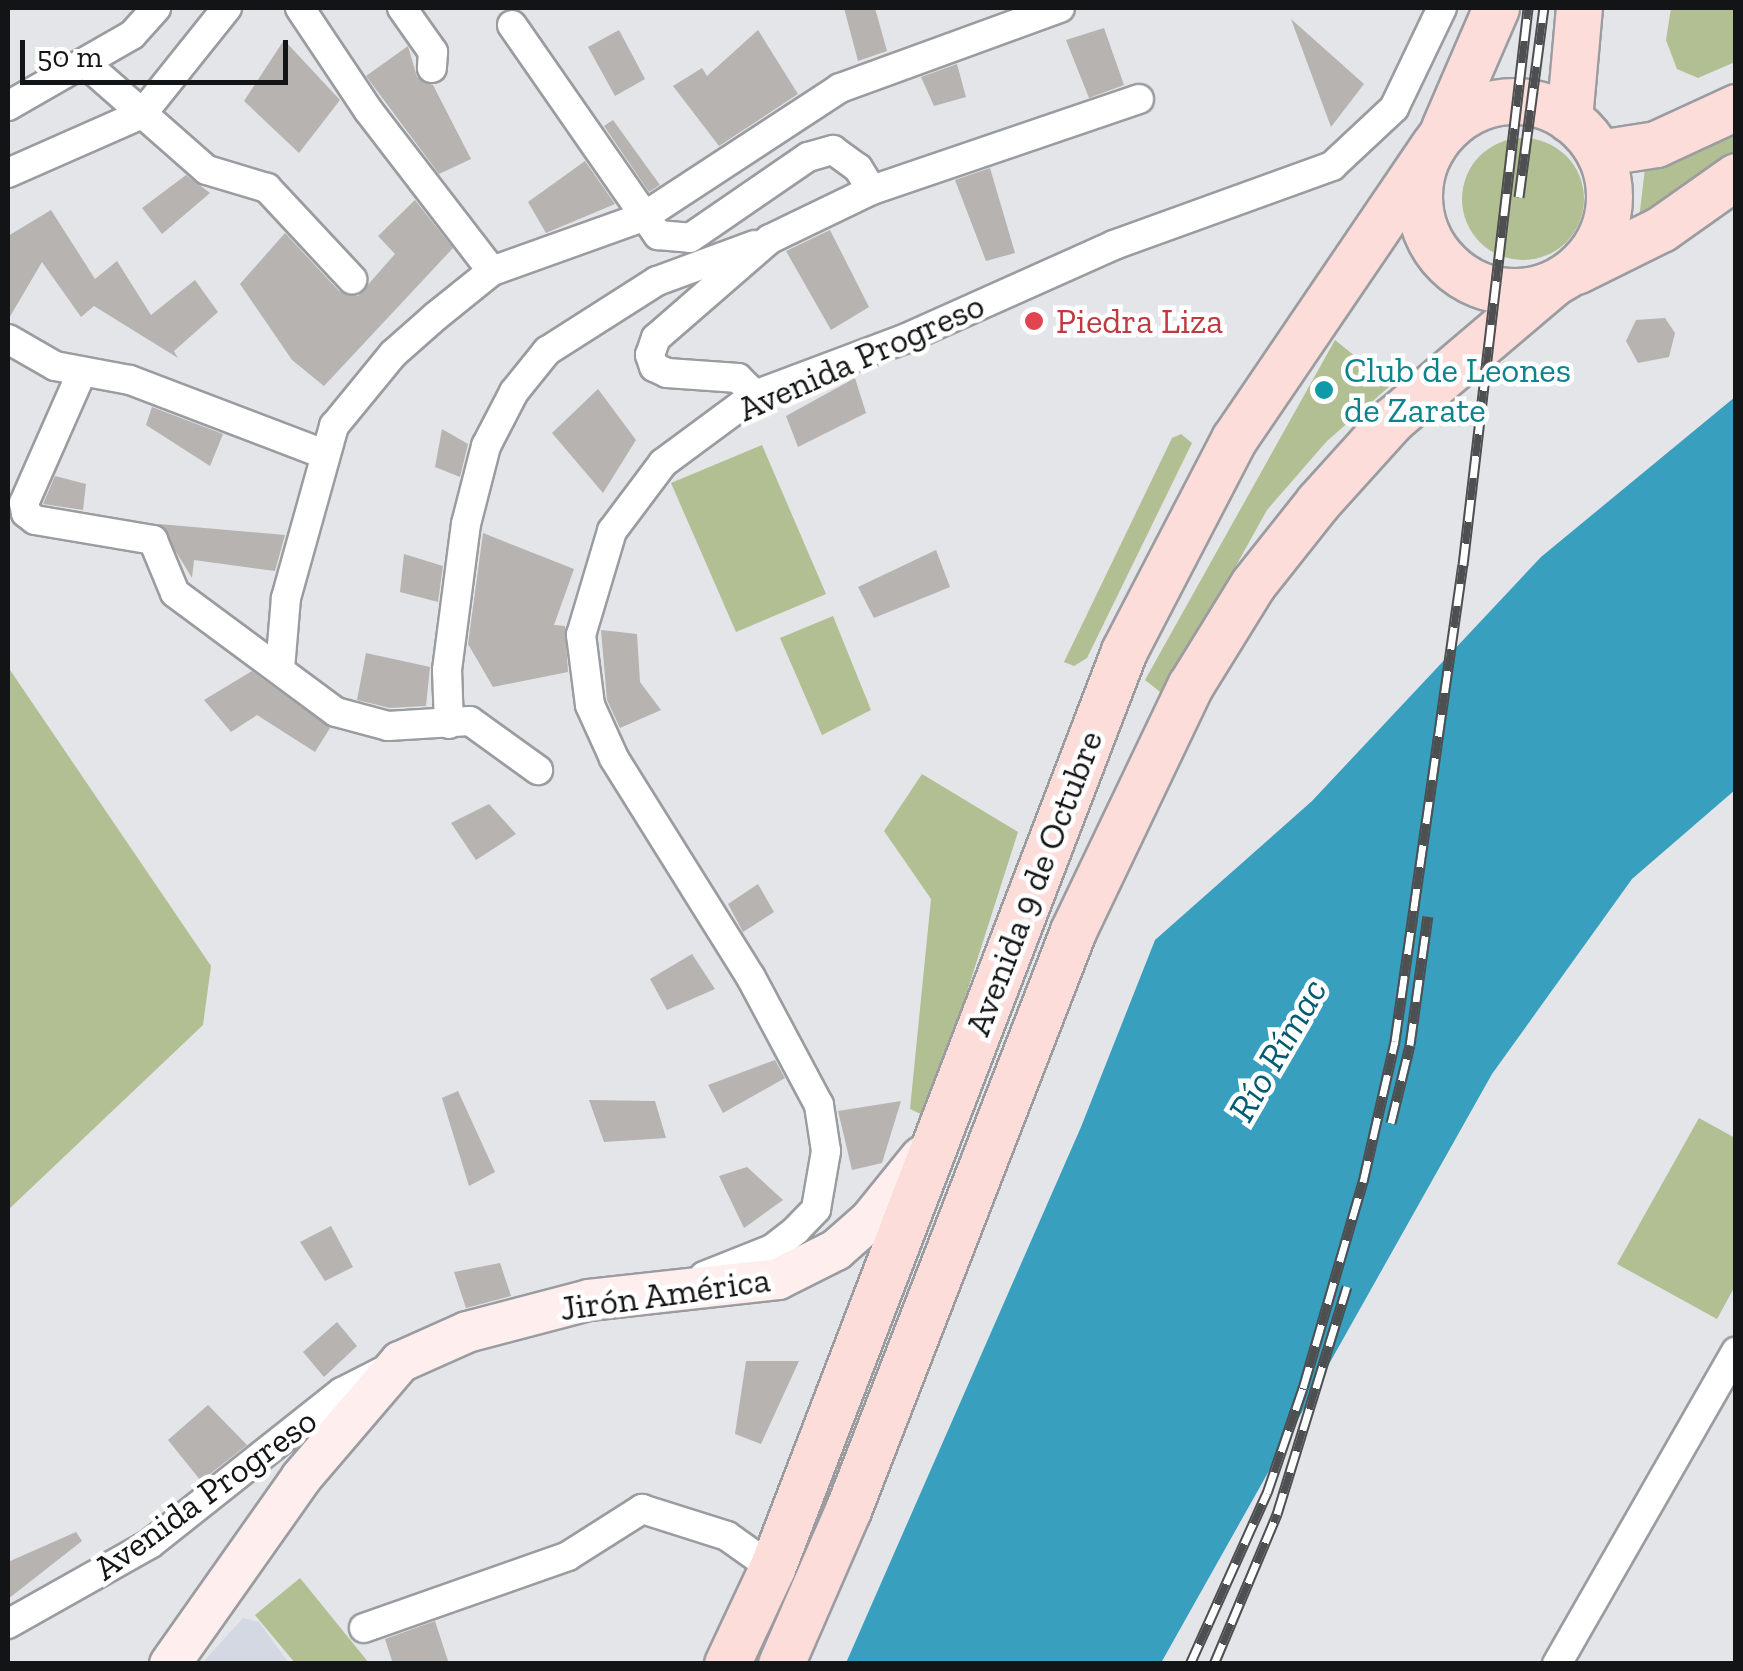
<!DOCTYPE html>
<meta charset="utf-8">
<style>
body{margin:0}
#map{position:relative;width:1743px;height:1671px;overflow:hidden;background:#e3e5e9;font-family:"Zilla Slab",serif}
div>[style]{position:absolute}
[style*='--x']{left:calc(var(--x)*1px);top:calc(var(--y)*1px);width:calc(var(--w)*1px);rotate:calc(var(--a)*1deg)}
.built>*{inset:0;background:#d3d8e3}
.green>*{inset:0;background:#b2bf92}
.round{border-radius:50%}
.water>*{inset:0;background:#399fbf}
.building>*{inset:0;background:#b6b3b0}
.roads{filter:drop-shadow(2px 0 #9a9ca0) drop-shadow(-2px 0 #9a9ca0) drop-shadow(0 2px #9a9ca0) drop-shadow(0 -2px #9a9ca0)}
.street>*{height:28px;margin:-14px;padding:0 14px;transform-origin:14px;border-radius:14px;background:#fff}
.secondary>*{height:40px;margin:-20px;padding:0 20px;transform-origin:20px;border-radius:20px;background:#feeeed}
.primary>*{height:45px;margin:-22.5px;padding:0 22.5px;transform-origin:22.5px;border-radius:22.5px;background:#fdddda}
.primary>.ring{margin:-22.5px;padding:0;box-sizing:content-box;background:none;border:45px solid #fdddda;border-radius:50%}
.rail>*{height:11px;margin-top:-5.5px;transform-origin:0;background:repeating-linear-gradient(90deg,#fff 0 22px,#4d4f51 0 44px);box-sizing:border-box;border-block:2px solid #4d4f51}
.dots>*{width:28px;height:28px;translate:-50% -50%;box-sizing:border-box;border:5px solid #fff;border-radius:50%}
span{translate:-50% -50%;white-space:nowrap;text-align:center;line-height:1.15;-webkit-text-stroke:9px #fff;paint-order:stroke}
.health-label{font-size:35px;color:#be3a42}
.left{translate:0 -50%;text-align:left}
.street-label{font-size:35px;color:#131415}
.culture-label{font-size:35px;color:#0d838f}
.water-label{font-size:38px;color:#035b71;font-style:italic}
.frame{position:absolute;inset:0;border:10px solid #131415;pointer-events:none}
.scale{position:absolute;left:20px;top:40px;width:268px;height:45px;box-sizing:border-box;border:5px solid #131415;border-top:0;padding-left:12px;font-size:30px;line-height:35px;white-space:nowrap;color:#131415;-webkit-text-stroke:8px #fff;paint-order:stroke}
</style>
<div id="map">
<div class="built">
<div style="clip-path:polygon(243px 1618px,259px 1622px,289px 1663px,202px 1663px)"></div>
</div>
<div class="green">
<div style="clip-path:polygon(1671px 8px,1735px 8px,1735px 62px,1698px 78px,1677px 69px,1666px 40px)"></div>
<div style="clip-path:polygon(1735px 126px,1735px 164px,1639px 219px,1646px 160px)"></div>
<div class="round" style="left:1462px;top:138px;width:122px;height:122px"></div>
<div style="clip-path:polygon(1335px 340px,1391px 385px,1327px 441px,1267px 510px,1164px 695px,1145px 680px)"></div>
<div style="clip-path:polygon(1181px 434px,1192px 443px,1087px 658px,1074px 666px,1064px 662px,1172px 438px)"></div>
<div style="clip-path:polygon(762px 445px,826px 594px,736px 632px,671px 483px)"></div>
<div style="clip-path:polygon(833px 616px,871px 710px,822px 735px,780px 638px)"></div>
<div style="clip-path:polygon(8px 667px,211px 966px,203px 1025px,8px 1210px)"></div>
<div style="clip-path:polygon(922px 774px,1018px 832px,927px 1117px,910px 1109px,931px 899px,884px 831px)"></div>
<div style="clip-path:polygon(1699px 1118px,1735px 1138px,1735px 1286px,1717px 1319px,1617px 1264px)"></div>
<div style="clip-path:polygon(300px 1578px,369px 1663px,295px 1663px,255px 1615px)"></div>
</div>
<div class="water">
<div style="clip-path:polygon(1735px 397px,1735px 790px,1632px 879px,1492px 1074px,1161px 1663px,846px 1663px,1081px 1127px,1155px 940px,1312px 801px,1541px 557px)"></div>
</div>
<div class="building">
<div style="clip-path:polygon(844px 8px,875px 8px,887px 51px,858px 61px)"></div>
<div style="clip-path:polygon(1291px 19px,1364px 84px,1331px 127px)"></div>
<div style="clip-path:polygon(1104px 28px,1124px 85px,1089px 98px,1066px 40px)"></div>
<div style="clip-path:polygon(619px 30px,645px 79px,615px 96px,588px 47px)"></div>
<div style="clip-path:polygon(758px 30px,798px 94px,719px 146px,673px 86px,702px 68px,707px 76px)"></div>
<div style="clip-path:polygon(284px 40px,340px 100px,299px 153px,244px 101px)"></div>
<div style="clip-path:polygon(408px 46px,417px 77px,433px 85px,471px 159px,439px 174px,366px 76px)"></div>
<div style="clip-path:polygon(957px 64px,966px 97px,934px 106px,921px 77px)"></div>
<div style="clip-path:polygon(613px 120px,660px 185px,649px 192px,604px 126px)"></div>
<div style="clip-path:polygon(585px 161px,615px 204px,546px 233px,528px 202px)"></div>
<div style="clip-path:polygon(990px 168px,1015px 253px,986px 261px,955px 180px)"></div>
<div style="clip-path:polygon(186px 175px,210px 193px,162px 234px,142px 208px)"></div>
<div style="clip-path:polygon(415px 200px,453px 248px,324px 386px,292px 360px,240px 284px,285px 233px,339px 291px,358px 296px,395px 254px,378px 236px)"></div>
<div style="clip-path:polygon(51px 210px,95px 279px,117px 261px,151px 315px,195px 280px,218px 312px,174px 351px,178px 358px,94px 306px,81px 317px,42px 262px,8px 320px,8px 236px)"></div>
<div style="clip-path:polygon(830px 230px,869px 307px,831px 330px,786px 251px)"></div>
<div style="clip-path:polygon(1665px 318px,1675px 333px,1669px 357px,1638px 363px,1626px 341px,1636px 320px)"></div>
<div style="clip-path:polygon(855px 378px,866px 413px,798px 447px,786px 416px)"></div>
<div style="clip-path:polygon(598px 389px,636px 440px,603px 493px,552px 433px)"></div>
<div style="clip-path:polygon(152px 407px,223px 434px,210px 466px,146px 425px)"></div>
<div style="clip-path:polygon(442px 429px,468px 444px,460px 477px,435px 467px)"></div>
<div style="clip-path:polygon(55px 476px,86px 484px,83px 510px,43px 504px)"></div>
<div style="clip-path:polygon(159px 524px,285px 535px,275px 571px,194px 560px,192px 578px)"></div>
<div style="clip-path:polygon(483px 533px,574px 569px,554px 625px,565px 626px,568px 672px,493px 687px,468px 644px)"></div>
<div style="clip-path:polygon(936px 550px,950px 587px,874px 618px,858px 587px)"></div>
<div style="clip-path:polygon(404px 554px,443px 566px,438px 602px,400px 592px)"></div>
<div style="clip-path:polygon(601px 630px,637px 634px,640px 682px,661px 710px,620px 728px,607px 700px)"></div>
<div style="clip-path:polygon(366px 653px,430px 667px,426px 706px,390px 708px,357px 700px)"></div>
<div style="clip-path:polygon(252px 671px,330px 728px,315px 752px,257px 715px,231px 732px,204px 700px)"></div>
<div style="clip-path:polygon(489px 804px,516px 834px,476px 860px,451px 823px)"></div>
<div style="clip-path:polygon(758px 884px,774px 912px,743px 932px,728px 904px)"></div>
<div style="clip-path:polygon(692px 954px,715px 989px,667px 1010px,650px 979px)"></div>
<div style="clip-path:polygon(775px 1060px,785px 1078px,723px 1113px,708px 1085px)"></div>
<div style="clip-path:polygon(458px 1091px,495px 1172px,469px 1186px,442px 1098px)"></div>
<div style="clip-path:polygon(589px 1100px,655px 1101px,666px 1138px,604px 1142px)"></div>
<div style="clip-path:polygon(901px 1101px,882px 1163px,852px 1170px,838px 1111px)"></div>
<div style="clip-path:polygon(747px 1167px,783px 1200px,744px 1228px,719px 1176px)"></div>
<div style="clip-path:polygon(331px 1226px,353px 1267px,325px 1281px,300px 1242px)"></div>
<div style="clip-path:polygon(500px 1263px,511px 1296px,466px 1308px,454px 1272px)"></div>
<div style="clip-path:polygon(337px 1322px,357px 1346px,324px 1377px,303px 1352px)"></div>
<div style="clip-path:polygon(746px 1361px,799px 1361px,761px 1444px,735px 1434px)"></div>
<div style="clip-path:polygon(208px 1405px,247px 1445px,201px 1481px,168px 1440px)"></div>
<div style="clip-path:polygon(76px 1532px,82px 1541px,8px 1599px,8px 1562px)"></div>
<div style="clip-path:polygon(435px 1621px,449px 1664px,393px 1664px,385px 1639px)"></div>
</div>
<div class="roads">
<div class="street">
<div style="--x:300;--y:8;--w:123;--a:56.3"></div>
<div style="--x:368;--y:110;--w:203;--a:52.4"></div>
<div style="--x:402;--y:8;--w:54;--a:54.8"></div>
<div style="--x:433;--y:52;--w:16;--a:94"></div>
<div style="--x:512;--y:25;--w:256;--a:55.2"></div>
<div style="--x:658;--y:235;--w:32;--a:5"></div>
<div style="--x:690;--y:238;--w:143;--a:-34.5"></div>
<div style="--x:808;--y:157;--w:26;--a:-16"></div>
<div style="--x:833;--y:150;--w:31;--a:36"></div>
<div style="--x:858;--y:168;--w:26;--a:58"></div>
<div style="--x:85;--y:63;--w:162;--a:41.3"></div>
<div style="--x:207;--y:170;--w:63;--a:16.7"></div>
<div style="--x:267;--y:188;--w:125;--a:47"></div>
<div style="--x:8;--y:106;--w:143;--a:-29.8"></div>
<div style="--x:132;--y:35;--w:36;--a:-48"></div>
<div style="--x:8;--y:173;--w:146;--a:-23.8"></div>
<div style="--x:142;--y:114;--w:136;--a:-51.3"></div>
<div style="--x:8;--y:339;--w:54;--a:29.9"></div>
<div style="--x:55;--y:366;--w:76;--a:10.6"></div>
<div style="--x:130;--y:380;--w:208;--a:20.9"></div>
<div style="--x:81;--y:374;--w:141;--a:113.8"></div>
<div style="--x:24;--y:503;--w:10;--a:79"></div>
<div style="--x:26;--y:513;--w:11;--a:38"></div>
<div style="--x:35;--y:520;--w:120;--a:9.6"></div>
<div style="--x:153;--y:540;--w:57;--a:67.5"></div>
<div style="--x:175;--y:593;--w:200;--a:36.5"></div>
<div style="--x:336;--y:712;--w:54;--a:15.1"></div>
<div style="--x:388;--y:726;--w:82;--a:-3.5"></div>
<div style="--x:470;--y:721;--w:84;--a:35.8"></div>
<div style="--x:755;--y:395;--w:24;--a:-135"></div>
<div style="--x:738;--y:378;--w:71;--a:-176"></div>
<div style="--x:667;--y:373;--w:14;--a:-155"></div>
<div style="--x:654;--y:367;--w:13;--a:-108"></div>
<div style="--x:650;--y:355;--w:18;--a:-71"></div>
<div style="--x:656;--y:338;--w:151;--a:-41"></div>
<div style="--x:770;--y:239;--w:113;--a:-25.7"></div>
<div style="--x:872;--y:190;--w:282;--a:-18.8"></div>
<div style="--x:280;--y:669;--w:71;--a:-85.2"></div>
<div style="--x:286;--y:598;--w:179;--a:-74.4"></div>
<div style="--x:334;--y:426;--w:93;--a:-50.7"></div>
<div style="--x:393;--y:354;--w:57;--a:-41.5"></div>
<div style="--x:436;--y:316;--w:72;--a:-38.8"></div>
<div style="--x:492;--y:271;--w:160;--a:-19.7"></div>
<div style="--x:643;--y:217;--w:235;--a:-33.2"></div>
<div style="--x:840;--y:88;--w:234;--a:-20"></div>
<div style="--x:449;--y:724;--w:54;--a:-92.1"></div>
<div style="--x:447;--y:670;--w:147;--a:-82.6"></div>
<div style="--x:466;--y:524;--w:81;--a:-75.6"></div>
<div style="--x:486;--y:446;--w:61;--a:-62.6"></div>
<div style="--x:514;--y:392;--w:53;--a:-51.2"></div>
<div style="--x:547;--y:351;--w:130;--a:-32.5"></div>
<div style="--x:657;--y:281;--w:104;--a:-20.2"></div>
<div style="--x:704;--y:1276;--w:73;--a:-21.7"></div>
<div style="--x:772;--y:1249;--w:31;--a:-38"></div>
<div style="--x:796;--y:1230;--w:29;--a:-46"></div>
<div style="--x:816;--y:1209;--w:59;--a:-80.2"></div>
<div style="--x:826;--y:1151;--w:47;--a:-98.7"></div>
<div style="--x:819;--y:1105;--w:146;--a:-118.1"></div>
<div style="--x:750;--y:976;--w:257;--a:-122"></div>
<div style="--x:614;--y:758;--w:58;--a:-114.4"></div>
<div style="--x:590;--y:705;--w:71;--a:-97.3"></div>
<div style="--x:581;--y:635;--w:109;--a:-73.4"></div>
<div style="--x:612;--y:531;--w:85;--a:-53.1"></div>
<div style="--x:663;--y:463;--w:114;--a:-36.5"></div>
<div style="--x:755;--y:395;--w:159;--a:-20.6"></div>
<div style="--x:904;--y:339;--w:230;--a:-24.1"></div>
<div style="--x:1114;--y:245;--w:232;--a:-19.9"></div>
<div style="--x:1332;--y:166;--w:85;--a:-43.1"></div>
<div style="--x:1394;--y:108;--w:111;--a:-64.4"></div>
<div style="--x:8;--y:1624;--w:163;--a:-29.4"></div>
<div style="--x:150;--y:1544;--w:245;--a:-38.4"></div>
<div style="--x:342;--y:1392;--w:48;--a:-27.1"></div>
<div style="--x:364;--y:1628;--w:216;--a:-19.4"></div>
<div style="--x:568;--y:1556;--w:88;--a:-32.4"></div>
<div style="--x:642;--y:1509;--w:89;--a:17.6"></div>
<div style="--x:727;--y:1536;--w:55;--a:35.4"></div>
<div style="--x:1557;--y:1664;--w:360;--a:-60.2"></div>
</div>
<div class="secondary">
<div style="--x:170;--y:1664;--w:228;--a:-54.8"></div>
<div style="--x:301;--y:1478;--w:153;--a:-49.5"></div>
<div style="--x:400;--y:1362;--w:73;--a:-24.1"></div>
<div style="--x:467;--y:1332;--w:126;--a:-14.7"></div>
<div style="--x:589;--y:1300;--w:190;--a:-6.3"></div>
<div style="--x:778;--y:1279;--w:65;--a:-26.6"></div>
<div style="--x:836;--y:1250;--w:45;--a:-41.4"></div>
<div style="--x:870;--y:1220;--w:81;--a:-51"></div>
</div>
<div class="primary">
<div class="ring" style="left:1419px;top:101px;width:145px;height:145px"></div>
<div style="--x:1569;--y:119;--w:111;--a:-84.9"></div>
<div style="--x:1444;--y:128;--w:131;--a:-66.6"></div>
<div style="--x:1599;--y:153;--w:58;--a:-9"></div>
<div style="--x:1656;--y:144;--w:88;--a:-24.8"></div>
<div style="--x:1576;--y:271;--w:95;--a:-26.3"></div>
<div style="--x:1661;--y:229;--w:92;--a:-35.2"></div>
<div style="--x:727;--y:1664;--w:106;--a:-64.9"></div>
<div style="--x:772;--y:1568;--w:982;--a:-69"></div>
<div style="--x:1124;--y:651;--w:239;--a:-62.6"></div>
<div style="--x:1234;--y:439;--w:352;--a:-55.8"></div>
<div style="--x:781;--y:1664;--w:168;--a:-66.5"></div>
<div style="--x:848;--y:1510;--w:621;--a:-68.76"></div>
<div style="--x:1073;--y:931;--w:272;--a:-64.5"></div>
<div style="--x:1190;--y:686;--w:120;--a:-58.3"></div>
<div style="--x:1253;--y:584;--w:105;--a:-51.6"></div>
<div style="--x:1318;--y:502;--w:112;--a:-47.9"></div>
<div style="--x:1393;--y:419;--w:209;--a:-40.3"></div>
</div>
</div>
<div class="rail">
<div style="--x:1519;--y:197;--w:191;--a:-82.5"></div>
<div style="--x:1391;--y:1123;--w:80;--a:-76.3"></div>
<div style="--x:1410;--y:1045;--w:130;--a:-82.1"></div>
<div style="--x:1190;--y:1664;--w:188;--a:-65.8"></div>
<div style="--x:1267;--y:1493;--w:111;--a:-71.1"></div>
<div style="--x:1303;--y:1388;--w:215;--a:-73.8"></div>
<div style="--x:1363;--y:1182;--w:145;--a:-77.2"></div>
<div style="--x:1395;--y:1041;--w:481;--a:-81.9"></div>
<div style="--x:1463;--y:565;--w:561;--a:-83.34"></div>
<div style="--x:1214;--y:1664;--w:163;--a:-67.2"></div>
<div style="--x:1277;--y:1514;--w:238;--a:-72.9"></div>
</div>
<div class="dots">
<div style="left:1034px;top:321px;background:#e0444e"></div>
<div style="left:1324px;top:390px;background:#0f9aa8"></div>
</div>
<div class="health-label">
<span class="left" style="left:1056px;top:321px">Piedra Liza</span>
</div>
<div class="street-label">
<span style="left:861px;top:357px;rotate:-24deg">Avenida Progreso</span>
<span style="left:1034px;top:883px;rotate:-69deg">Avenida 9 de Octubre</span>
<span style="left:665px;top:1294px;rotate:-8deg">Jirón América</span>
<span style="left:205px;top:1494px;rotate:-36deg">Avenida Progreso</span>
</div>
<div class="culture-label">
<span class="left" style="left:1344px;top:390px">Club de Leones<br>de Zarate</span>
</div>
<div class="water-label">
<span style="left:1278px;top:1050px;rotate:-60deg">Río Rímac</span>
</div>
<div class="frame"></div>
<div class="scale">50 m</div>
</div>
